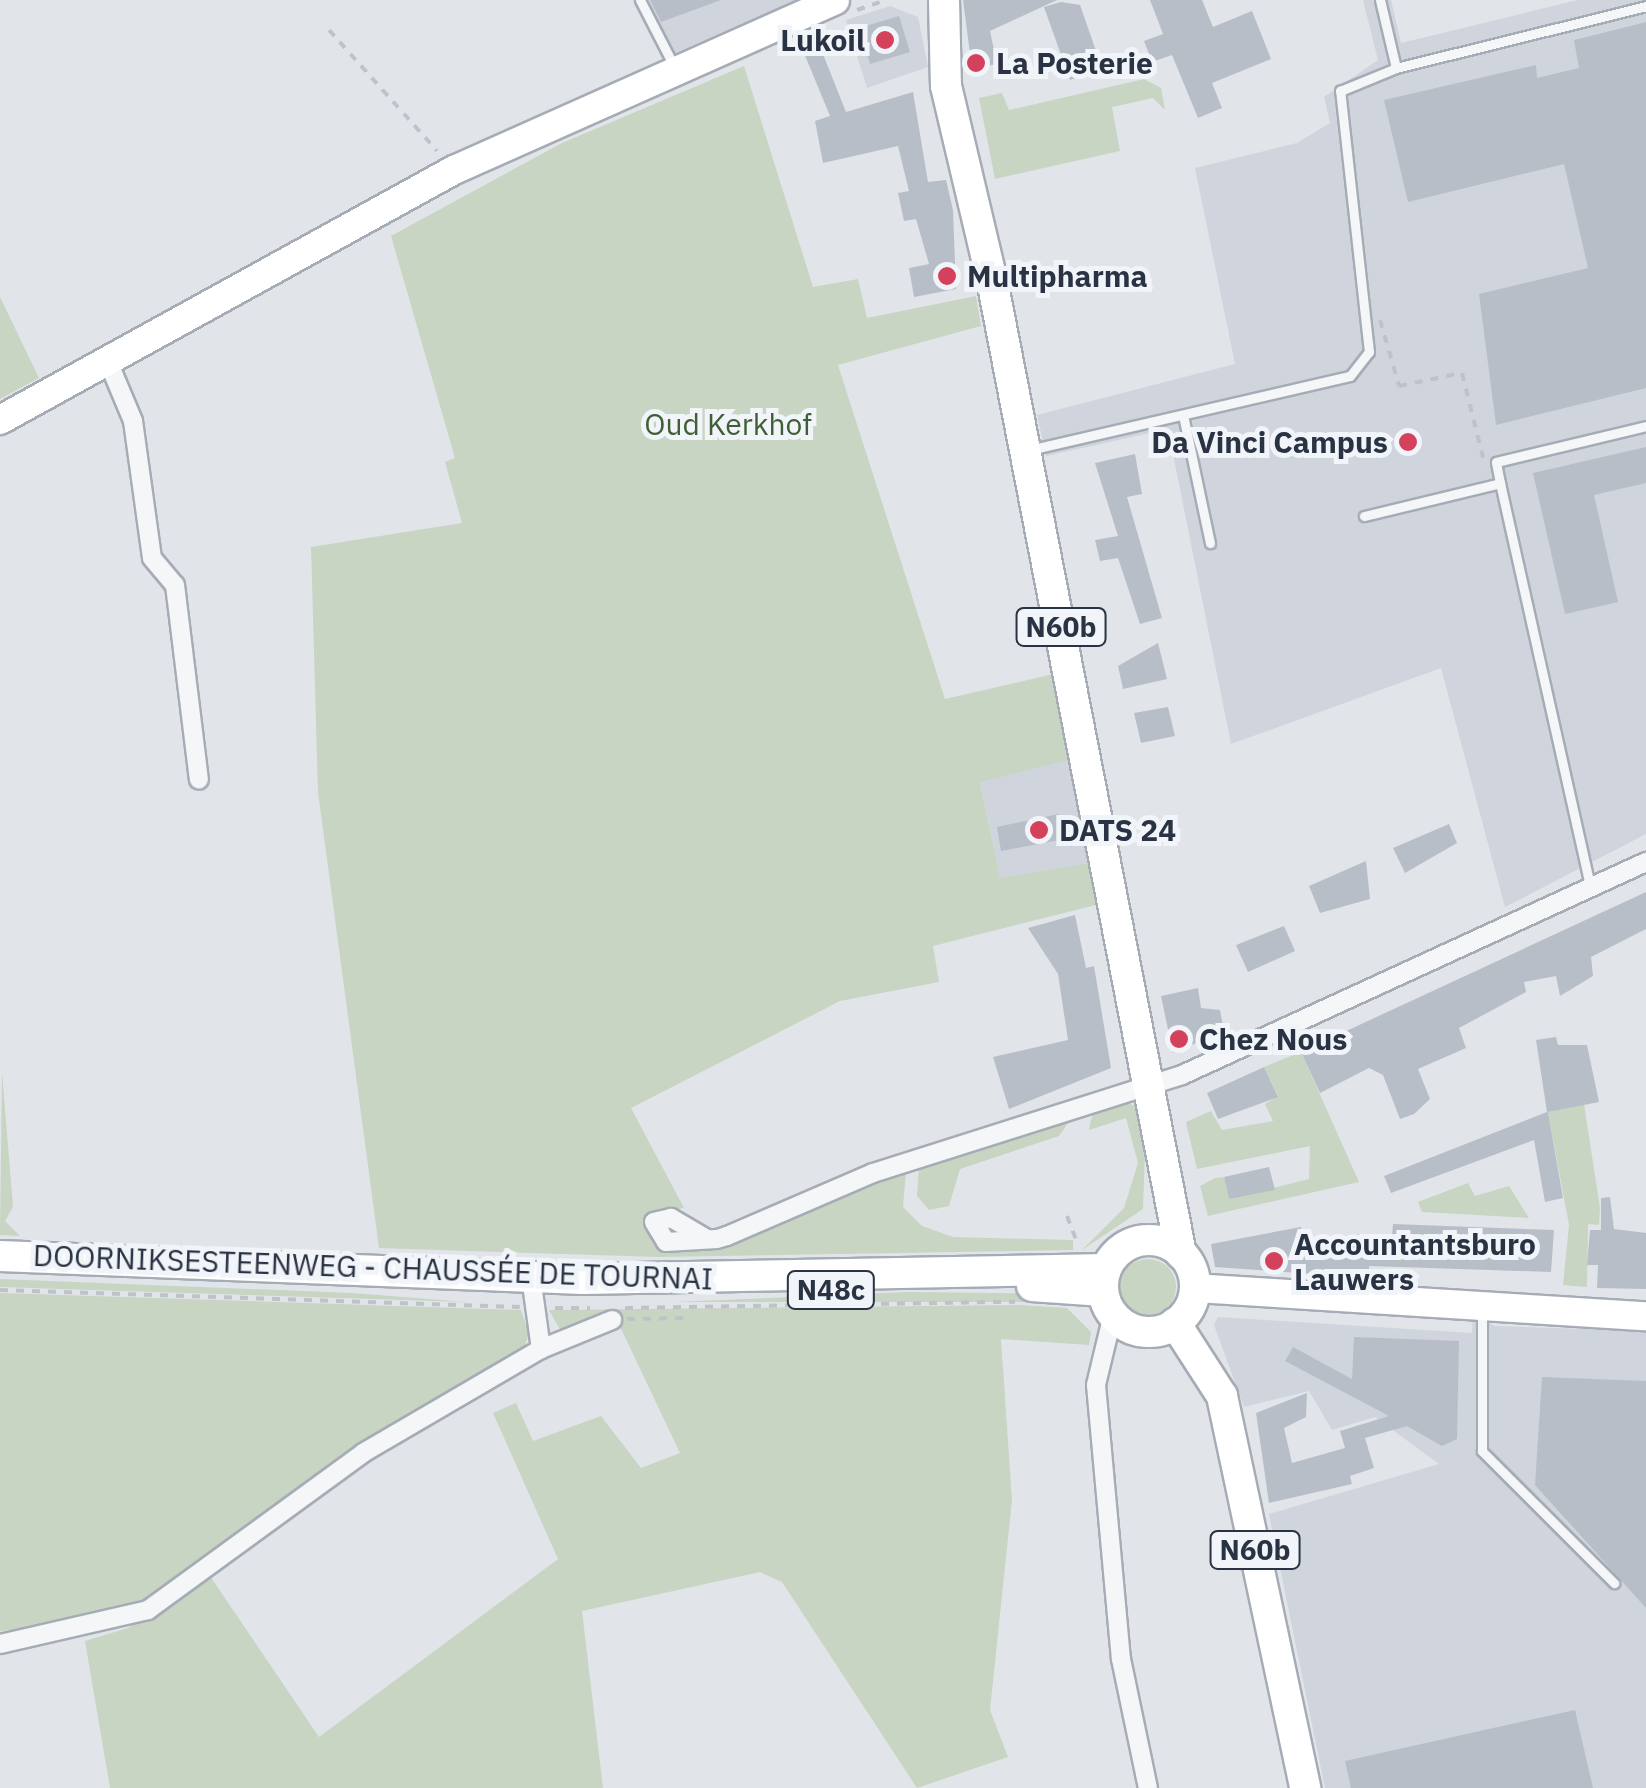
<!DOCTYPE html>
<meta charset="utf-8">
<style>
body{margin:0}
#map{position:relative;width:1646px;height:1788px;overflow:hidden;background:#e1e5ea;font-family:"IBM Plex Sans",sans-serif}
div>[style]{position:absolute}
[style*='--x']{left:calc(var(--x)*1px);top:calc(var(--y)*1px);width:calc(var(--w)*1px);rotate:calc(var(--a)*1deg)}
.built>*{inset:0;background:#cfd4dd}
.green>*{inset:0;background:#c7d5c2}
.round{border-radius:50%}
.building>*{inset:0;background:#b8bec8}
.path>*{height:4px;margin-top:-2px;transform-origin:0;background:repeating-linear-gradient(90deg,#bfc3c9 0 8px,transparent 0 16px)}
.roads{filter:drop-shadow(2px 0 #a6acb5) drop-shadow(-2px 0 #a6acb5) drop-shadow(0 2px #a6acb5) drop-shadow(0 -2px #a6acb5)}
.lane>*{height:9px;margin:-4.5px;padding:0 4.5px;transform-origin:4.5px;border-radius:4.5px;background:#f4f6f8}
.street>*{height:18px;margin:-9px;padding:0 9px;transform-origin:9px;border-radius:9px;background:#f4f6f8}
.secondary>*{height:28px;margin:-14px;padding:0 14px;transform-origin:14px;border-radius:14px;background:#fff}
.primary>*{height:30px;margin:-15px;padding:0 15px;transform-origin:15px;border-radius:15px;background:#fff}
.primary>.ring{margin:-15px;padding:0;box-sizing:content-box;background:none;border:30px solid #fff;border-radius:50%}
.dots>*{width:28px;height:28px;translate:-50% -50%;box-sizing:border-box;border:5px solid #f1f4f8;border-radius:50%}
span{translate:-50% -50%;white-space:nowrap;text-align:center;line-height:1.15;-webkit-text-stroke:10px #f1f4f8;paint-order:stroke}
.shield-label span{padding:2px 8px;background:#f1f4f8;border:2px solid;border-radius:8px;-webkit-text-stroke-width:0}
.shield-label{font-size:28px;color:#293343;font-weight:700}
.poi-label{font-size:30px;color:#293343;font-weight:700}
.right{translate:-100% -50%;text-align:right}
.left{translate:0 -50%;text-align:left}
.park-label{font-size:30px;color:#3f5f35}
.street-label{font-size:30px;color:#293343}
</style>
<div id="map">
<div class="built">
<div style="clip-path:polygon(634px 0,797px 0,663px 58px)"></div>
<div style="clip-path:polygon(1363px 0,1391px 0,1401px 43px,1578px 0,1646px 0,1646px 834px,1505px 907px,1441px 668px,1231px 744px,1168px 429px,1046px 456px,1037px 415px,1235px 364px,1195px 168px,1297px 143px,1330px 123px,1324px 97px,1378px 60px)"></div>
<div style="clip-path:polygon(890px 6px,918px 17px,928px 67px,867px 88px,846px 20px)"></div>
<div style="clip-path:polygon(1073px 759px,1090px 863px,1000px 879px,980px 781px)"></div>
<div style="clip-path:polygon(1473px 1315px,1495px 1326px,1646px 1331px,1646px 1788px,1325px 1788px,1269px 1514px,1439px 1464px,1375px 1417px,1332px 1430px,1309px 1391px,1244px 1407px,1214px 1325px,1218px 1317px,1472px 1333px)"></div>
</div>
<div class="green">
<div style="clip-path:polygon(744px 66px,813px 287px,858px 279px,867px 318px,976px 296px,981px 326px,838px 365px,945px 699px,1058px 673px,1073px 759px,980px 782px,1000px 878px,1090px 863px,1096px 905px,933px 946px,939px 982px,840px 1001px,631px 1108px,684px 1208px,657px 1213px,648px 1234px,669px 1250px,743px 1241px,906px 1171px,903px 1207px,922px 1226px,953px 1237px,1073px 1240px,1073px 1250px,659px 1257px,379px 1248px,318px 792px,311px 547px,462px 523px,445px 462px,455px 458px,391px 236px,562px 143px)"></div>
<div style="clip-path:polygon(1144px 79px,1161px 88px,1165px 110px,1153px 98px,1112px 107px,1120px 151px,995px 179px,979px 98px,1002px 93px,1009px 110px)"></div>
<div style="clip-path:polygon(0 297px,39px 378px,0 399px)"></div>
<div style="clip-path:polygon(1301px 1052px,1359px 1182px,1208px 1216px,1200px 1186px,1215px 1178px,1224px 1177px,1229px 1199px,1309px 1179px,1310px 1146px,1197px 1169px,1186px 1122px,1211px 1111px,1222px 1130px,1273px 1121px,1265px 1104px,1278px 1096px,1264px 1067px)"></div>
<div style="clip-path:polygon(2px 1072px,13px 1207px,5px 1221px,20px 1236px,0 1235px)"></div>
<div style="clip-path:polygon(1129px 1103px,1139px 1109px,1145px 1151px,1143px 1209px,1082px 1250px,1124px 1208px,1138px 1163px,1126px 1118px,1089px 1130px,1091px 1120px,1095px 1109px)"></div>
<div style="clip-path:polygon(1584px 1104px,1600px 1208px,1599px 1225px,1588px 1224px,1587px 1287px,1563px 1285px,1569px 1225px,1548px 1112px)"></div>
<div style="clip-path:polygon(1073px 1116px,1059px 1136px,960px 1169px,949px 1206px,929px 1210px,917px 1196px,919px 1167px)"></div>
<div style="clip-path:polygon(1468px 1183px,1475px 1196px,1509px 1186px,1529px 1218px,1422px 1212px,1418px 1202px)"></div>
<div class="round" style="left:1120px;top:1259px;width:56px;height:56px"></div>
<div style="clip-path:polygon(0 1279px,352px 1293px,467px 1302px,0 1287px)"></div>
<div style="clip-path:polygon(908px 1292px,1071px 1294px,1071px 1302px,673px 1302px)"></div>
<div style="clip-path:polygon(0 1293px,521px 1310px,529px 1334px,523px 1350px,160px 1596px,106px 1621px,0 1631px)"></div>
<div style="clip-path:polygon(1021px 1305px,1067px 1308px,1091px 1332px,1089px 1345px,1001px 1339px,1012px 1500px,990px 1710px,1008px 1757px,917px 1788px,782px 1582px,760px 1572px,582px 1611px,603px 1788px,110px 1788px,85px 1641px,128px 1628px,210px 1576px,319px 1737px,558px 1559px,493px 1413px,516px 1403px,533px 1441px,601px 1416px,641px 1468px,680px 1453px,615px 1316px,562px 1333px,549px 1310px)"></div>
</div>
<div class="building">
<div style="clip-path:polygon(650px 0,721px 0,661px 22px)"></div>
<div style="clip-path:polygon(963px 0,1057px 0,990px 31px,997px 64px,972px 69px)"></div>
<div style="clip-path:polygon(1150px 0,1202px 0,1213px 27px,1252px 11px,1271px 59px,1212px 83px,1222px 108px,1198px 118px,1172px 55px,1152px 62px,1144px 41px,1163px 34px)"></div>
<div style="clip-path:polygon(1061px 2px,1080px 5px,1102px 68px,1070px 80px,1044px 7px)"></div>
<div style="clip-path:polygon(899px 16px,910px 52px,870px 64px,859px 28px)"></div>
<div style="clip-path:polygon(1646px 22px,1646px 388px,1496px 425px,1479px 294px,1588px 268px,1564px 164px,1408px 202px,1384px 100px,1536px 65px,1537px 78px,1579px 68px,1574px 40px)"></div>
<div style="clip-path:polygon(815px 34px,846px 112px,913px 92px,928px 182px,946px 180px,953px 210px,956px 289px,914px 297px,909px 268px,929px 264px,916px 219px,904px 221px,898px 193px,909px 191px,898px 146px,823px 163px,815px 121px,830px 116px,799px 41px)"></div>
<div style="clip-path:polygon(1646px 447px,1646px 483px,1594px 495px,1618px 602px,1565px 614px,1533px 473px)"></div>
<div style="clip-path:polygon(1135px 454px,1142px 494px,1127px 497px,1162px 618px,1140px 624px,1118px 558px,1100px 561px,1095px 540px,1118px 536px,1095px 463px)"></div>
<div style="clip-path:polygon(1158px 643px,1167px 679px,1123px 689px,1118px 666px)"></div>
<div style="clip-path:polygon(1168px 707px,1175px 736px,1141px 743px,1134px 713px)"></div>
<div style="clip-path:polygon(1059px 814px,1064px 839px,1001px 851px,997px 827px)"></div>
<div style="clip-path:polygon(1449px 824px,1457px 843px,1405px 873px,1393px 848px)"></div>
<div style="clip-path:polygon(1366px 861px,1370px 899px,1320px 913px,1309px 886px)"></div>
<div style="clip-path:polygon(1646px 892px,1646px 929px,1591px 957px,1593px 976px,1560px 996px,1556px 976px,1524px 982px,1526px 992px,1459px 1028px,1466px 1048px,1418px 1069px,1430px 1099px,1414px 1114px,1400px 1119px,1383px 1075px,1369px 1068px,1320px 1093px,1301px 1052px)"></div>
<div style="clip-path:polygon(1075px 915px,1086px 968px,1094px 966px,1111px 1068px,1009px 1109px,993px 1057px,1068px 1040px,1058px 974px,1028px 928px)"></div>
<div style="clip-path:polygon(1284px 926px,1295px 951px,1248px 972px,1236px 945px)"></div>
<div style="clip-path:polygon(1198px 988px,1201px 1008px,1220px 1010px,1224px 1031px,1173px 1053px,1161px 996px)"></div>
<div style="clip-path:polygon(1556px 1037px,1558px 1045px,1587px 1045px,1599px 1102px,1548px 1112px,1563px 1198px,1545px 1202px,1534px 1140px,1391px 1193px,1384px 1176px,1547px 1112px,1536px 1040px)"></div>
<div style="clip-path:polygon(1264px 1067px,1278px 1097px,1218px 1119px,1207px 1093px)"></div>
<div style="clip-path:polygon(1269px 1167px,1275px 1190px,1229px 1199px,1224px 1177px)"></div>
<div style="clip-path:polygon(1610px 1197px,1614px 1229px,1646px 1233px,1646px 1289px,1597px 1288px,1598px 1265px,1587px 1265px,1590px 1230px,1601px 1230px,1601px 1198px)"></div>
<div style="clip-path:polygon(1393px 1224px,1554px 1230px,1551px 1272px,1369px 1266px,1369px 1278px,1215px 1267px,1211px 1244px,1301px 1227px,1306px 1256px,1335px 1257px,1351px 1234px,1392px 1235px)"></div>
<div style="clip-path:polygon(1354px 1337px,1459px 1341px,1457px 1439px,1442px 1446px,1407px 1426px,1365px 1438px,1374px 1468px,1350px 1476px,1352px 1484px,1269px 1503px,1256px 1413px,1307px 1393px,1306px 1417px,1284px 1428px,1292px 1463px,1345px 1448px,1340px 1431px,1389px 1416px,1285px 1361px,1293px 1347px,1352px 1379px)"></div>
<div style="clip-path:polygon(1542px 1377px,1646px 1381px,1646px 1608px,1535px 1485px)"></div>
<div style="clip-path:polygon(1575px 1710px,1593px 1788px,1351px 1788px,1345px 1761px)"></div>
</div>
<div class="path">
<div style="--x:857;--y:10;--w:31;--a:-19"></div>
<div style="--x:329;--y:30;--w:162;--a:48.2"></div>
<div style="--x:1380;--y:320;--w:69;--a:73.9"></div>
<div style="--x:1399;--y:386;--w:64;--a:-11.7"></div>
<div style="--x:1462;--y:373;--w:87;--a:76"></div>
<div style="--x:1067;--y:1216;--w:30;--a:69"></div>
<div style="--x:0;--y:1290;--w:520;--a:1.87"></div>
<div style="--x:555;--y:1308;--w:35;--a:0"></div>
<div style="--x:625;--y:1308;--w:390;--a:-0.9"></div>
<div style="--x:627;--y:1319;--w:61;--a:-0.9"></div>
</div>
<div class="roads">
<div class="lane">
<div style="--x:640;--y:0;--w:76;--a:62.8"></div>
<div style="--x:1396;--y:68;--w:258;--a:-13.9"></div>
<div style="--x:1183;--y:415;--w:131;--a:78.1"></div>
<div style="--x:1029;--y:450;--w:329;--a:-13"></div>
<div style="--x:1350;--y:376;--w:31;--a:-52"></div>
<div style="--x:1369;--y:352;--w:263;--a:-96.3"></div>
<div style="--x:1340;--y:91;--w:61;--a:-22.3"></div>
<div style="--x:1396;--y:68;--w:70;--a:-103.2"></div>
<div style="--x:1500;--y:483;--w:21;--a:-101"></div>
<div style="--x:1496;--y:462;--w:154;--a:-13.5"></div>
<div style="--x:1364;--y:516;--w:140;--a:-13.6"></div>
<div style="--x:1500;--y:483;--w:413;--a:77.4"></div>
<div style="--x:1482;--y:1311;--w:140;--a:90"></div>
<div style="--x:1482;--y:1451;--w:187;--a:45"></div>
</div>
<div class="street">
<div style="--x:107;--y:359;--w:67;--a:67.2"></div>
<div style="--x:133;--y:421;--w:138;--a:82.1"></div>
<div style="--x:152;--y:558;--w:35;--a:50"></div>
<div style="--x:175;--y:585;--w:196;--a:83"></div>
<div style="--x:707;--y:1239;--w:42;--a:-149.7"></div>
<div style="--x:671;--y:1218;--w:17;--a:167"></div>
<div style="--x:654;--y:1222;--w:23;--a:59"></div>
<div style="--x:666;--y:1242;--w:51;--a:-3.4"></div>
<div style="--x:717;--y:1239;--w:10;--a:-17"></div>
<div style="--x:727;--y:1236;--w:159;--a:-23.3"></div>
<div style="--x:873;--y:1173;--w:324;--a:-17.6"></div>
<div style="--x:1182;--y:1075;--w:511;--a:-24.66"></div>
<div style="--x:1113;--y:1314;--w:73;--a:103.5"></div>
<div style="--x:1096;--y:1385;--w:275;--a:84.8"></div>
<div style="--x:1121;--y:1659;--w:132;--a:78.2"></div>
<div style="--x:541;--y:1349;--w:77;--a:-22.2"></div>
<div style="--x:0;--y:1644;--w:152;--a:-12.9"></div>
<div style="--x:148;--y:1610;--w:266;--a:-36.1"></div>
<div style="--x:363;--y:1453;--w:206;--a:-30.3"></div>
<div style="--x:541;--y:1349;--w:73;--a:-97.9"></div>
</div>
<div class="secondary">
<div style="--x:0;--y:420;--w:518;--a:-28.84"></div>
<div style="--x:454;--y:170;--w:417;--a:-24"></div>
<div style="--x:1195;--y:1288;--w:452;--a:3.6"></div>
</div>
<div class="primary">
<div style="--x:944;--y:0;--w:86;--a:88.7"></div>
<div style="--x:946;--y:86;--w:199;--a:76.7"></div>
<div style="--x:992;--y:280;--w:992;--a:79.02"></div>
<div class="ring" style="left:1103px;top:1240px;width:62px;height:62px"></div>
<div style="--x:0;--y:1256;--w:583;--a:2.26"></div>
<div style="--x:583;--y:1279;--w:523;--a:-1.1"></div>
<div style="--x:1032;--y:1286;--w:71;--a:4"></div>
<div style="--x:1175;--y:1323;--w:87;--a:57.2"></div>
<div style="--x:1222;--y:1396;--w:401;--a:78"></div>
</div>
</div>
<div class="dots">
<div style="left:885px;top:40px;background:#d4415d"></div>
<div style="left:976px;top:63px;background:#d4415d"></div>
<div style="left:947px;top:276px;background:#d4415d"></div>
<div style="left:1408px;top:442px;background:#d4415d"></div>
<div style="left:1039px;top:830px;background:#d4415d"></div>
<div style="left:1179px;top:1039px;background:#d4415d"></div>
<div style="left:1274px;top:1261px;background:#d4415d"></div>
</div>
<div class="shield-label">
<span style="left:1061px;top:627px">N60b</span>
<span style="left:831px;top:1290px">N48c</span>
<span style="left:1255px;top:1550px">N60b</span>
</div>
<div class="poi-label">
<span class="right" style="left:865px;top:40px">Lukoil</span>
<span class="left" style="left:996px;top:63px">La Posterie</span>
<span class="left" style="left:967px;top:276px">Multipharma</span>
<span class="right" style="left:1388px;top:442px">Da Vinci Campus</span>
<span class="left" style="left:1059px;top:830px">DATS 24</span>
<span class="left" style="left:1199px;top:1039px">Chez Nous</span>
<span class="left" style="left:1294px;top:1261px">Accountantsburo<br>Lauwers</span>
</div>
<div class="park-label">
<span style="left:728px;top:424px">Oud Kerkhof</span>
</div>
<div class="street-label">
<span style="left:373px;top:1267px;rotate:2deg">DOORNIKSESTEENWEG - CHAUSSÉE DE TOURNAI</span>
</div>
</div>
